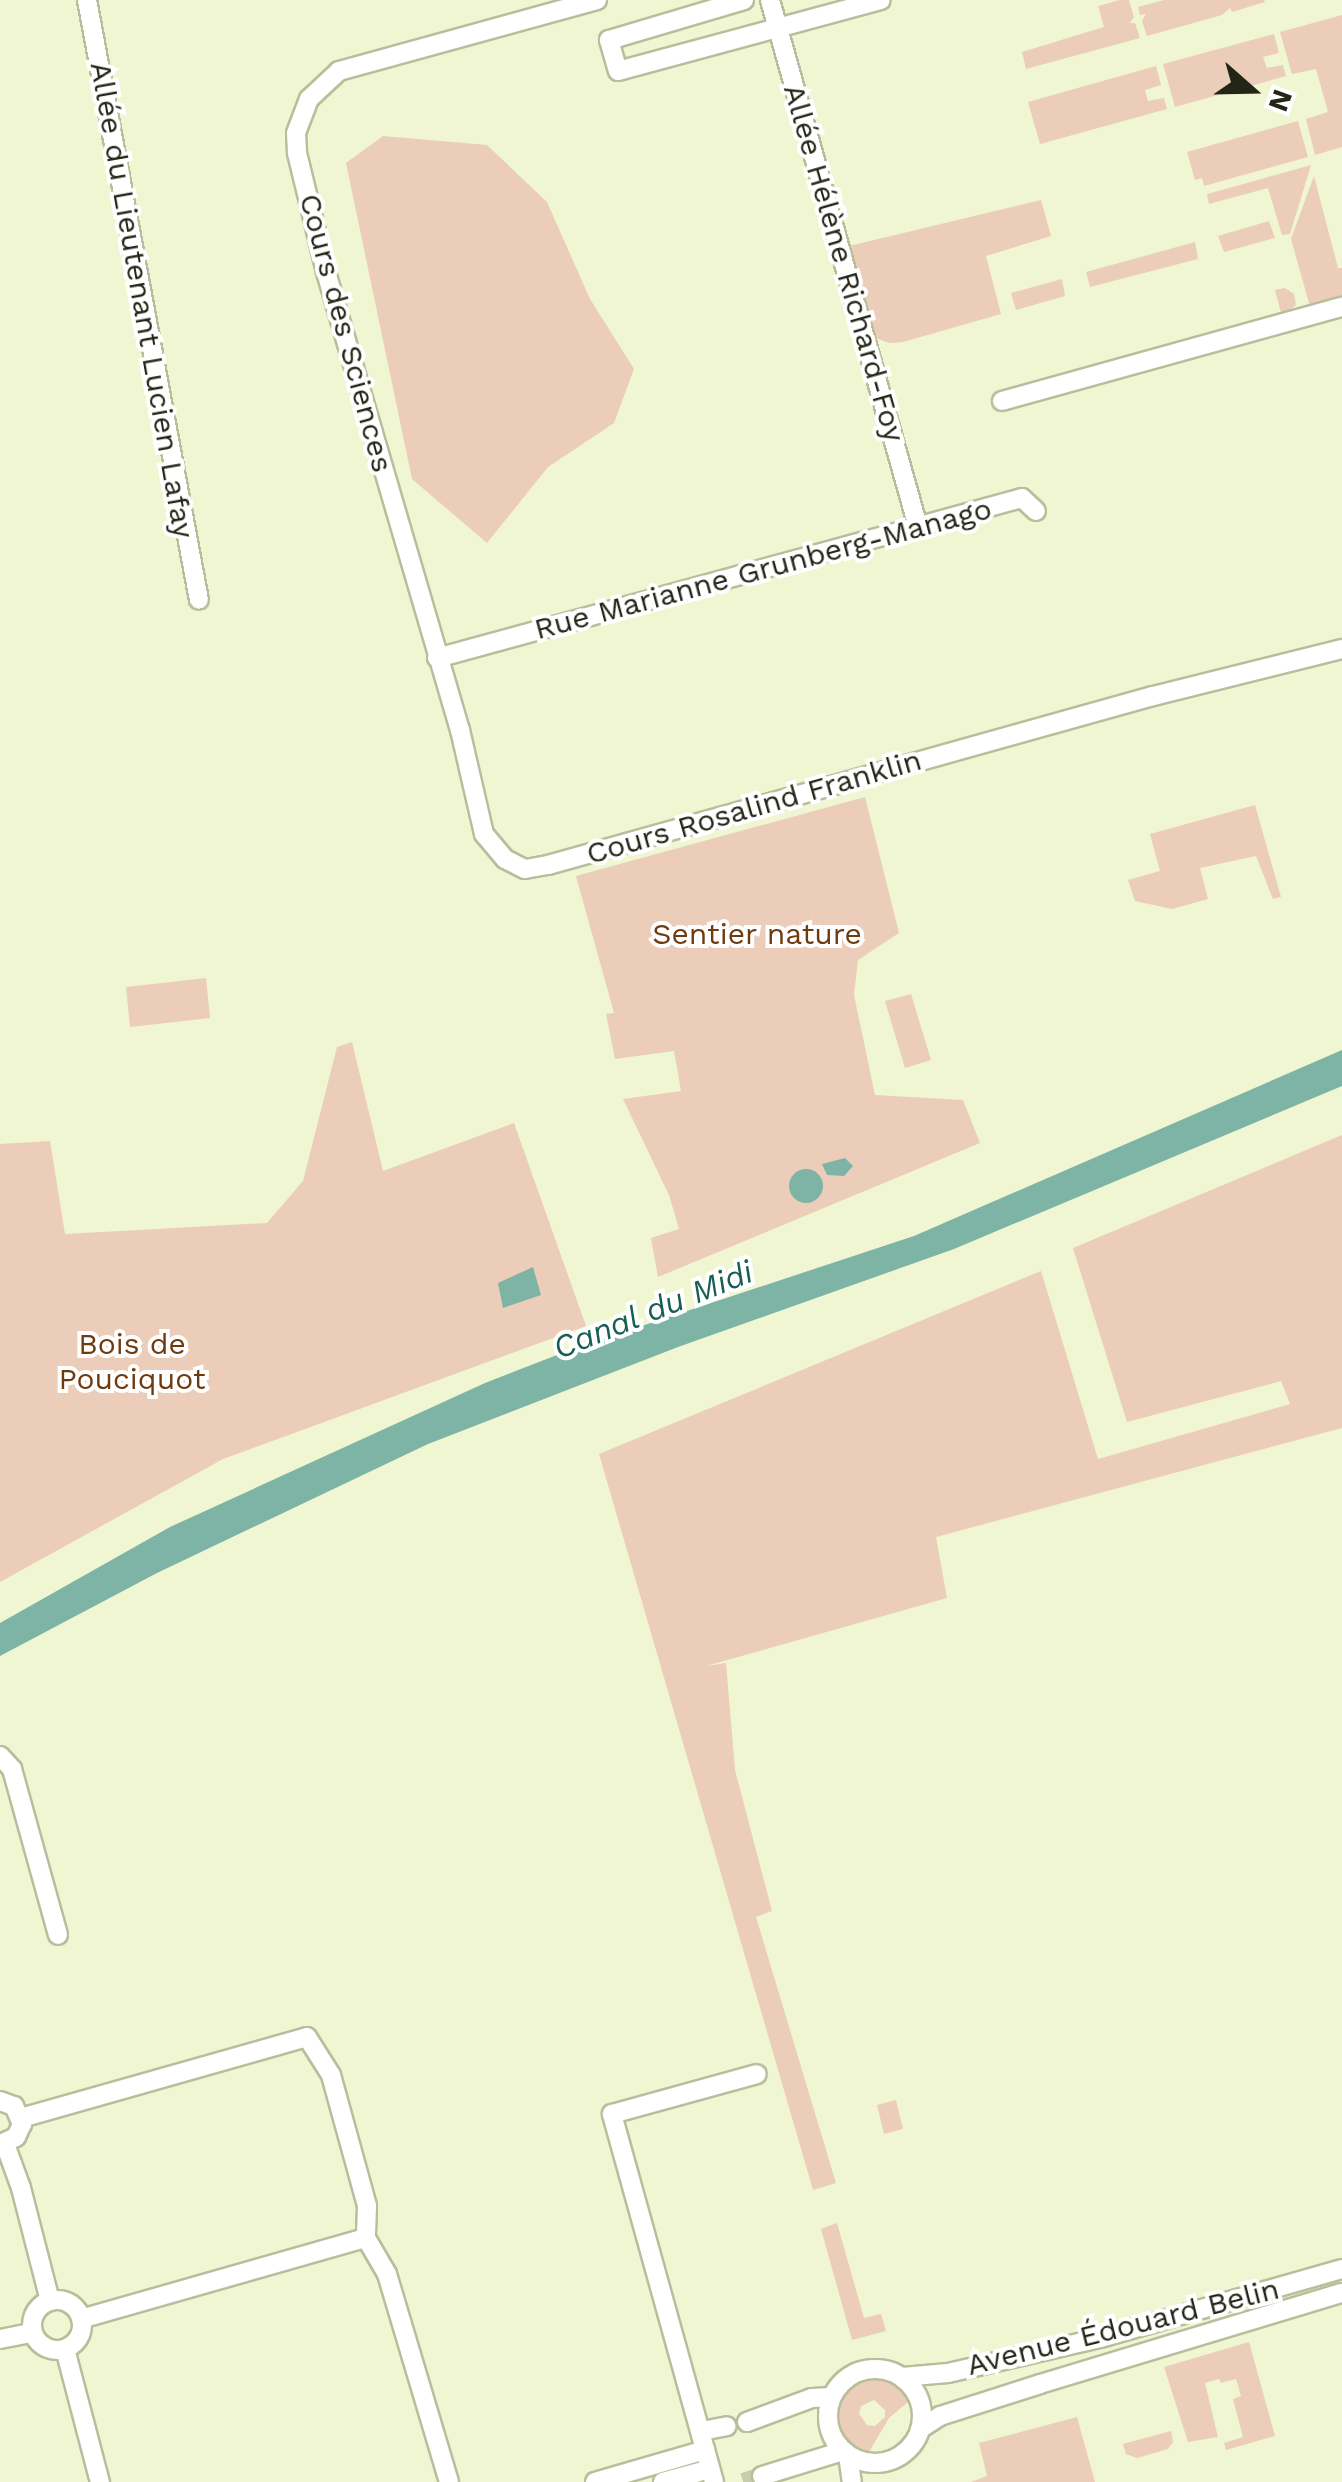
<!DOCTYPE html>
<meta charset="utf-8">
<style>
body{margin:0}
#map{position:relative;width:1342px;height:2482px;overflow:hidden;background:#eff6d1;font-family:"Work Sans",sans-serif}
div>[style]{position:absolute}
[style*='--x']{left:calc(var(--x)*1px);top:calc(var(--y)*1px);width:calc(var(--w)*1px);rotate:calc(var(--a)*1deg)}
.green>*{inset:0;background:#eccdb9}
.water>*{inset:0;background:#7db4a5}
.round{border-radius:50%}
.street-tunnel>*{height:18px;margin-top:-9px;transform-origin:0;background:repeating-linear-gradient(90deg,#c6ccac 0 18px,transparent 0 27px)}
.roads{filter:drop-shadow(2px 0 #b8be9b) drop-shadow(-2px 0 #b8be9b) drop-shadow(0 2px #b8be9b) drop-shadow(0 -2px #b8be9b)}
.street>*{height:18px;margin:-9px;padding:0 9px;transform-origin:9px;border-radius:9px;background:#fff}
.street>.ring{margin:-9px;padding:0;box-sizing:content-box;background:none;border:18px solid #fff;border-radius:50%}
span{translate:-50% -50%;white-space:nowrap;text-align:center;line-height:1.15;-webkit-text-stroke:8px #fff;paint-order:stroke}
.street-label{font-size:30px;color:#232517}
.park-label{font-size:30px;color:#6e3a0f}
.water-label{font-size:32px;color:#185f51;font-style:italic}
.north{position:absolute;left:1202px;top:40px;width:100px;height:100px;-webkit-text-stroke:8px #fff;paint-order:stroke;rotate:110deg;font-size:28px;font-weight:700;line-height:40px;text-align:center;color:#232517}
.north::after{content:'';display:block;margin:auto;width:35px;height:45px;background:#232517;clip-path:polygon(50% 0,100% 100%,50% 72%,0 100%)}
</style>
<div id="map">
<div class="green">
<div style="clip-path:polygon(1120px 0,1129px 0,1134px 17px,1130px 23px,1135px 23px,1140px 38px,1026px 69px,1022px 52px,1104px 27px,1098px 6px)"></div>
<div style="clip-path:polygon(1164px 0,1264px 0,1265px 2px,1232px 12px,1230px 8px,1222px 15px,1147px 36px,1142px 21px,1146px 14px,1140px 15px,1138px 7px)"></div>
<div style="clip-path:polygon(1342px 15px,1342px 147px,1315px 155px,1306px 119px,1328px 112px,1316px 69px,1292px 74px,1280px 32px)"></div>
<div style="clip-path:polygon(1274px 34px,1279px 53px,1263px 57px,1267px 68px,1283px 65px,1286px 76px,1175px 107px,1163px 64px)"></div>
<div style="clip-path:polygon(1156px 66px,1161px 85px,1145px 90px,1148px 101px,1164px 98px,1167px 109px,1040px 144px,1028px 102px)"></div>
<div style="clip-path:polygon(1298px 121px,1308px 157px,1204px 186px,1202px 178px,1195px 180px,1187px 152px)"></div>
<div style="clip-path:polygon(383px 136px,487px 145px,547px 202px,590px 299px,634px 369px,614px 423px,548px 467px,487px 543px,412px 479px,346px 163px)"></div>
<div style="clip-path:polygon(1311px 165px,1290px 234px,1282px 235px,1268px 188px,1209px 204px,1207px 194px)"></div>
<div style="clip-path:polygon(1314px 176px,1338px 268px,1342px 268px,1342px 299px,1315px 306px,1309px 303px,1291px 239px)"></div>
<div style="clip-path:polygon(1041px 200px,1051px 236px,986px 256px,1001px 314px,903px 342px,889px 343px,868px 335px,845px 247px)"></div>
<div style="clip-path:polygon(1269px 221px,1275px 238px,1224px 252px,1218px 236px)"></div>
<div style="clip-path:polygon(1195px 242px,1198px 259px,1090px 287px,1086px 272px)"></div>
<div style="clip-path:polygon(1062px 279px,1065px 296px,1016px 310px,1011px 293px)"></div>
<div style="clip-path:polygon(1285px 288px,1294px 294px,1296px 305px,1282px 317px,1275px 290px)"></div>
<div style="clip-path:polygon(865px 797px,899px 933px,858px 960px,854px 995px,875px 1095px,963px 1100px,980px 1143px,658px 1277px,651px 1238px,679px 1229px,669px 1195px,623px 1099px,681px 1091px,674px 1051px,615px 1059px,606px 1014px,614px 1013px,576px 876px)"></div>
<div style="clip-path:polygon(1255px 805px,1281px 897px,1273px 899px,1256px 856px,1200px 868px,1208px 899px,1172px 909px,1135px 901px,1128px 880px,1160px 871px,1150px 834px)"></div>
<div style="clip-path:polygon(206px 978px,210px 1018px,130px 1027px,126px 987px)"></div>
<div style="clip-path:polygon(911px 994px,931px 1060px,905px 1068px,885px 1001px)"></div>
<div style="clip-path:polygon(352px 1042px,383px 1171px,514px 1123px,586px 1326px,223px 1459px,0 1582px,0 1144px,50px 1141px,65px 1234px,267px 1223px,303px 1181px,337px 1047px)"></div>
<div style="clip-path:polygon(1342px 1135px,1342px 1428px,936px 1537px,947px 1598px,706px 1666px,726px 1663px,735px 1770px,772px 1911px,756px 1917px,836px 2183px,813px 2190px,599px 1454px,1041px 1271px,1098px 1459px,1290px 1404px,1281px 1381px,1127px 1422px,1073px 1248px)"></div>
<div style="clip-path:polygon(896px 2100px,903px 2129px,884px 2134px,877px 2105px)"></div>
<div style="clip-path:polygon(837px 2223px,864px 2318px,881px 2314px,886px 2331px,852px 2340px,821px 2229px)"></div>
<div style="clip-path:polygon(1249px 2342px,1275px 2436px,1226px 2450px,1224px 2443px,1243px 2437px,1233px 2399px,1241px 2396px,1236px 2379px,1221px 2383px,1219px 2379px,1205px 2383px,1218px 2437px,1188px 2442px,1164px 2367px)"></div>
<div style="clip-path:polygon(evenodd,879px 2376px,903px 2391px,908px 2402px,889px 2418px,869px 2452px,854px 2446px,841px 2434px,837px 2407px,843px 2390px,854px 2381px,879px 2376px,874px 2400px,885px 2410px,885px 2417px,875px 2426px,867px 2425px,859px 2414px,861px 2406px,874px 2400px)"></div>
<div style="clip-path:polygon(1077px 2417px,1095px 2482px,971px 2482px,987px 2476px,979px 2443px)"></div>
<div style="clip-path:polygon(1171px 2431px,1173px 2442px,1168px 2449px,1137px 2458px,1126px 2454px,1123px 2444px)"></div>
</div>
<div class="water">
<div style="clip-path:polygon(1342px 1050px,1342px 1086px,954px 1249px,678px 1347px,428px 1444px,157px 1573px,0 1656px,0 1623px,170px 1527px,485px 1383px,575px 1348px,914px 1236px)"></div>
<div style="clip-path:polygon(845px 1158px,853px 1166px,844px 1176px,827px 1175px,822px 1164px)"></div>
<div class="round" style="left:789px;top:1169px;width:34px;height:34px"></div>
<div style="clip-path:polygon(533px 1267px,541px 1295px,503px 1308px,498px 1283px)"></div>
</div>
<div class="street-tunnel">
<div style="--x:743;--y:2482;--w:20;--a:-18"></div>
</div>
<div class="roads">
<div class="street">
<div style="--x:87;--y:0;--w:610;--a:79.43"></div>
<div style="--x:597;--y:0;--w:268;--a:164.6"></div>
<div style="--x:339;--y:71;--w:41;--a:137"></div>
<div style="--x:309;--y:99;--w:36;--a:111"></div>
<div style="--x:296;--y:133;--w:20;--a:87"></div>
<div style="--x:297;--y:153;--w:122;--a:76.3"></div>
<div style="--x:326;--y:272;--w:477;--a:73.7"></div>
<div style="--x:460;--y:730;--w:107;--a:77"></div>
<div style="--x:484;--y:834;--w:33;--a:50"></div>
<div style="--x:505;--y:859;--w:22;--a:27"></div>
<div style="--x:525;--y:869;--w:23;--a:-10"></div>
<div style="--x:548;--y:865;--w:628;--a:-15.61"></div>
<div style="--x:1153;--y:696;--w:195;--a:-14"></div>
<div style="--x:744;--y:0;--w:141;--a:163.5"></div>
<div style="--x:609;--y:40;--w:32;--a:74"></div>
<div style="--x:618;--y:71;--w:272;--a:-15.1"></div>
<div style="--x:770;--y:0;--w:547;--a:74.31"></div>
<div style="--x:1002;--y:401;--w:353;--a:-15.5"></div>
<div style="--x:437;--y:658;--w:606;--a:-15.3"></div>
<div style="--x:1022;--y:498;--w:19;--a:43"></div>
<div style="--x:0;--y:1756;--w:18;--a:47"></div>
<div style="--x:12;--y:1769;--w:172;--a:74.5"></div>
<div style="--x:0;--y:2101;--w:15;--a:20"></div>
<div style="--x:14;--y:2106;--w:20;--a:66"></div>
<div style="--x:22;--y:2124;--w:14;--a:115"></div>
<div style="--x:16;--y:2137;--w:17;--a:156"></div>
<div style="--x:21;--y:2118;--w:297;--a:-15.8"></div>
<div style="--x:307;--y:2037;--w:45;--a:57.7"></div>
<div style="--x:331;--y:2075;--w:136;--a:74.6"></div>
<div style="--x:367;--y:2206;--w:32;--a:92"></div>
<div style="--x:366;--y:2238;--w:42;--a:59.7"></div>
<div style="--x:387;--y:2274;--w:217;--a:73.4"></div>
<div style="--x:5;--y:2144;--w:47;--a:70"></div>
<div style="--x:21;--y:2188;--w:117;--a:75.6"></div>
<div class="ring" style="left:32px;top:2300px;width:32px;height:32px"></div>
<div style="--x:81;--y:2319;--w:296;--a:-15.9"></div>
<div style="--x:0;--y:2339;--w:33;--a:-11"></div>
<div style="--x:65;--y:2349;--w:138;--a:75.3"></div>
<div class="ring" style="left:828px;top:2369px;width:76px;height:76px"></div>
<div style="--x:902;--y:2377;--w:46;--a:-5"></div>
<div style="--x:948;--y:2373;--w:156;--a:-13"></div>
<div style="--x:1100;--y:2338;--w:252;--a:-15.9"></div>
<div style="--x:747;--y:2422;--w:69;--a:-20.3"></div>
<div style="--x:812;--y:2398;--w:19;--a:-3"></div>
<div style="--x:920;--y:2429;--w:24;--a:-33"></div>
<div style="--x:940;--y:2416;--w:105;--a:-17.7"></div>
<div style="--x:1040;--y:2384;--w:315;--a:-16.8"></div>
<div style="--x:702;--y:2431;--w:25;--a:-11"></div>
<div style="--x:848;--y:2455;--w:27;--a:82"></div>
<div style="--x:762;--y:2476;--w:85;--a:-17.2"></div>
<div style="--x:595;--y:2482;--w:115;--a:-16.2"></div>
<div style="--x:663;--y:2482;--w:49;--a:-15.5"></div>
<div style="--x:714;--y:2482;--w:382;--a:-105.5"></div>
<div style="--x:612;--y:2114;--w:150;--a:-15.4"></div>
</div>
</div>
<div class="street-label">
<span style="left:844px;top:263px;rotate:74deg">Allée Hélène Richard-Foy</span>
<span style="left:142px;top:300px;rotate:80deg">Allée du Lieutenant Lucien Lafay</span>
<span style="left:346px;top:333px;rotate:75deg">Cours des Sciences</span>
<span style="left:763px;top:569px;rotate:-15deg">Rue Marianne Grunberg-Manago</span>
<span style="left:754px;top:807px;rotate:-16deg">Cours Rosalind Franklin</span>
<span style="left:1123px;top:2327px;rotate:-14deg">Avenue Édouard Belin</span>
</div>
<div class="park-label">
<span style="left:757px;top:934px">Sentier nature</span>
<span style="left:132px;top:1361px">Bois de<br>Pouciquot</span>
</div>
<div class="water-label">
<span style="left:653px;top:1310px;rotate:-22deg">Canal du Midi</span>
</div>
<div class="north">N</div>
</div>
